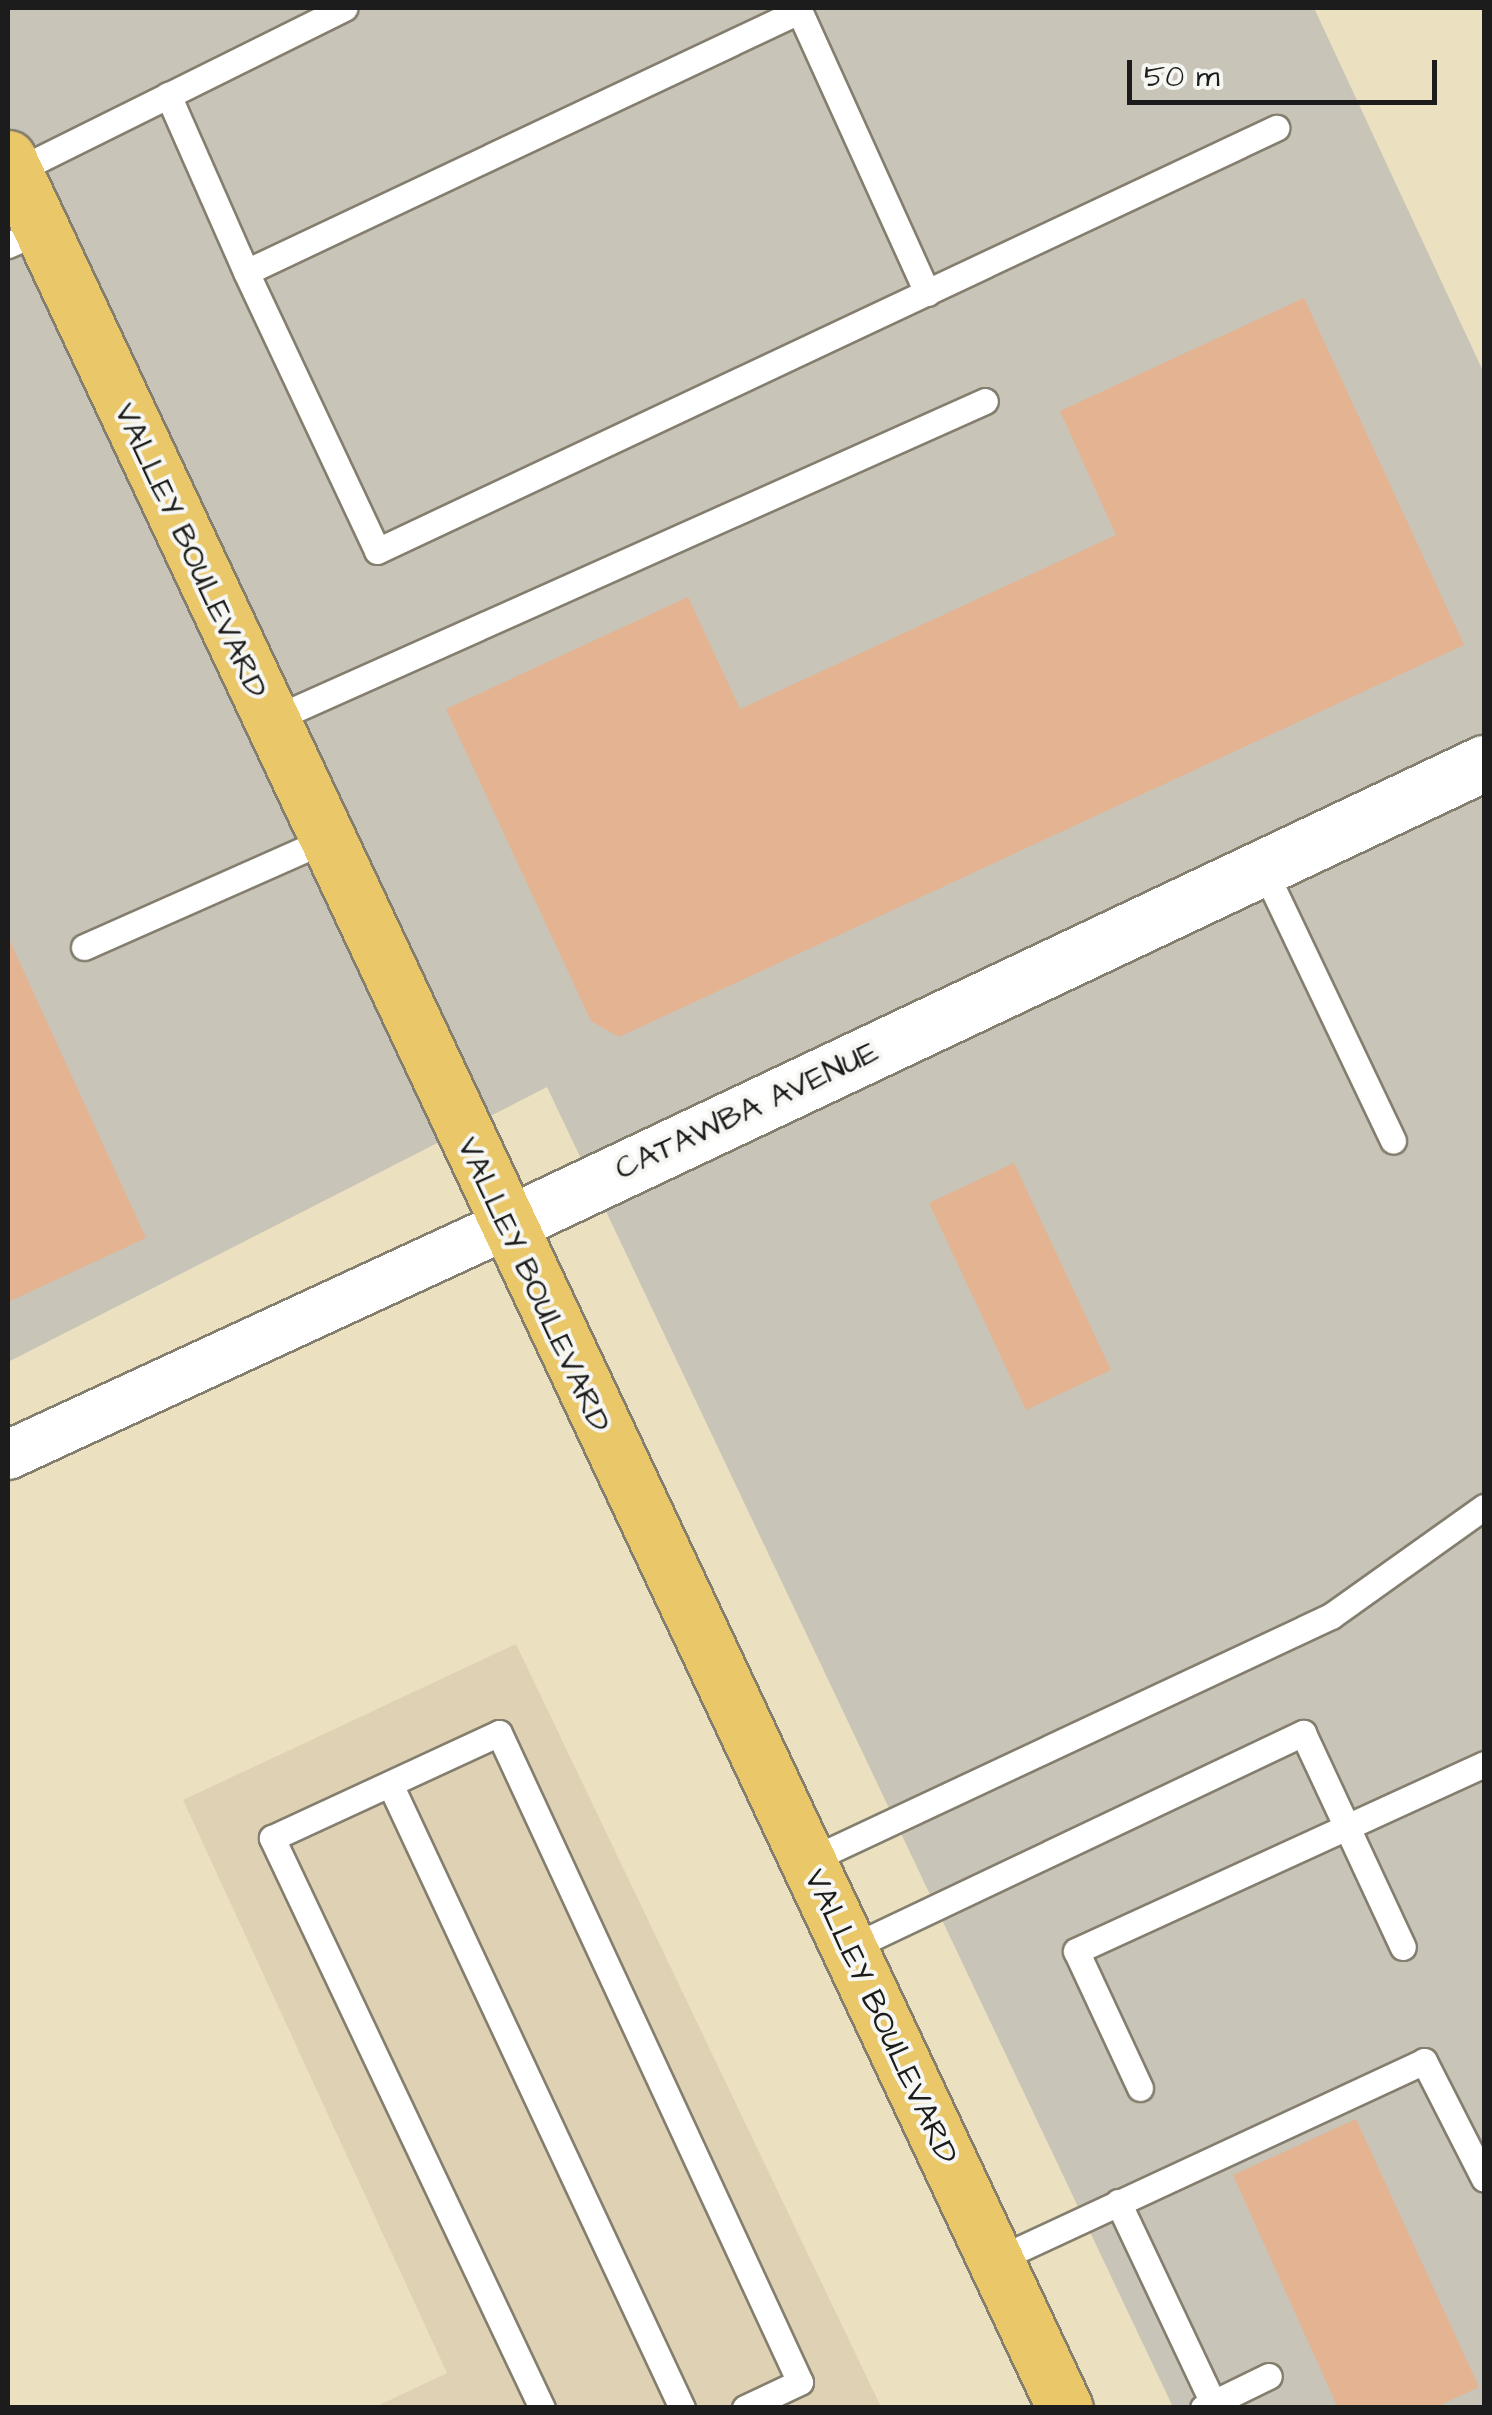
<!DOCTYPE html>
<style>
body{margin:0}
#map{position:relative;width:1492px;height:2415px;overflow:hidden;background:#ebe0bf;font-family:"Architects Daughter",sans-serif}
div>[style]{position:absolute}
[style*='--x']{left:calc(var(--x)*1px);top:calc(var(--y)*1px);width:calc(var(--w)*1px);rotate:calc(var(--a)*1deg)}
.built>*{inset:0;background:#dfd2b4}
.industrial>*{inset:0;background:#c8c4b8}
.building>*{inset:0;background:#e4b392}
.roads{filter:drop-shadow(2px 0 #847e6e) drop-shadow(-2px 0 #847e6e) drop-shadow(0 2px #847e6e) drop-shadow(0 -2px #847e6e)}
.service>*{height:25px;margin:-12.5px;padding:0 12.5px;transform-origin:12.5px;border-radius:12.5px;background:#fff}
.minor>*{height:48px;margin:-24px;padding:0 24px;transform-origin:24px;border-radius:24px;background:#fff}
.tertiary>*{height:55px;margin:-27.5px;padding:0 27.5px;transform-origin:27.5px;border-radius:27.5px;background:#fff}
.primary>*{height:55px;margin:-27.5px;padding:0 27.5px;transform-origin:27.5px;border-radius:27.5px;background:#eac769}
span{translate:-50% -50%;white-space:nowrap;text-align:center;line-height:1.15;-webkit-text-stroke:8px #f6f6f2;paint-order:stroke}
.street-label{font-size:32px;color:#1c1c1c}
.frame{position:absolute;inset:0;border:10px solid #1c1c1c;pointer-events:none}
.scale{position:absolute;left:1127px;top:60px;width:310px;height:45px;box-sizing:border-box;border:5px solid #1c1c1c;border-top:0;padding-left:12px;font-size:30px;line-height:35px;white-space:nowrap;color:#1c1c1c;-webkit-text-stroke:8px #f6f6f2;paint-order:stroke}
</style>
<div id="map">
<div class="built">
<div style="clip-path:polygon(516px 1644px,881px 2407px,375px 2407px,447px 2373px,183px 1800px)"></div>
</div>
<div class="industrial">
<div style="clip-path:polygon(8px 8px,1314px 8px,1484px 373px,1484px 2407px,1173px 2407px,547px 1087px,8px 1362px)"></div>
</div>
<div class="building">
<div style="clip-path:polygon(1304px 298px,1464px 645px,619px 1037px,591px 1021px,446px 709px,688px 597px,740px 709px,1116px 535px,1060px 411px)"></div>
<div style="clip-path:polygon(8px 937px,146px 1238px,8px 1302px)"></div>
<div style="clip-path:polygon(1014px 1163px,1111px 1370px,1026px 1410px,929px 1203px)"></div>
<div style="clip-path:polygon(1356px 2119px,1479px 2387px,1434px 2408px,1338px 2408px,1233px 2175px)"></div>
</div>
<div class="roads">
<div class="service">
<div style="--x:798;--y:8;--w:313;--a:65.6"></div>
<div style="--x:799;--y:11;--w:611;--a:154.73"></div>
<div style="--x:246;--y:272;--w:308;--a:64.8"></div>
<div style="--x:377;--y:551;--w:994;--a:-25.2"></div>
<div style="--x:168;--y:95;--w:193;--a:66.2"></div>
<div style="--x:14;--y:172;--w:369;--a:-26.4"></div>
<div style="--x:8;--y:245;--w:36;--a:-24"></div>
<div style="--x:269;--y:721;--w:784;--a:-24.08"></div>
<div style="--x:1263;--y:868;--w:302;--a:64.5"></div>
<div style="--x:84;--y:947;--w:264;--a:-23.9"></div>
<div style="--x:390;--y:1784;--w:689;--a:64.92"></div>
<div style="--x:806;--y:1862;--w:580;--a:-25.11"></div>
<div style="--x:1331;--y:1616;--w:188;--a:-35.5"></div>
<div style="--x:848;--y:1949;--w:504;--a:-25.39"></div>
<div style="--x:1303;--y:1733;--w:236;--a:65"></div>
<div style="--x:1140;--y:2088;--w:151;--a:-115"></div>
<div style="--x:1076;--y:1951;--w:449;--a:-24.6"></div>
<div style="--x:1118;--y:2202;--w:222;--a:64.7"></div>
<div style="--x:996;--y:2260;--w:472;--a:-24.9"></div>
<div style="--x:1424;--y:2061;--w:132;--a:63"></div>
<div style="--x:542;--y:2408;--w:631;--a:-115.35"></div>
<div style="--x:272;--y:1838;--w:250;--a:-24.8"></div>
<div style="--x:499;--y:1733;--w:715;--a:65.12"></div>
<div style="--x:800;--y:2382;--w:61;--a:154.7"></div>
<div style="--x:1203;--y:2408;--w:73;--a:-25.9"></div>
</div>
<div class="minor">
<div style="--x:8;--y:1455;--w:546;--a:-24.78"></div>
</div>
<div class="tertiary">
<div style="--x:504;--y:1226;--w:1084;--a:-25.29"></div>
</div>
<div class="primary">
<div style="--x:8;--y:158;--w:2486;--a:64.84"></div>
</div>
</div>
<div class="street-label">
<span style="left:190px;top:551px;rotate:65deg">VALLEY BOULEVARD</span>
<span style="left:747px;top:1111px;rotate:-25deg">CATAWBA AVENUE</span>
<span style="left:533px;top:1285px;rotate:65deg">VALLEY BOULEVARD</span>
<span style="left:880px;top:2017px;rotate:65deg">VALLEY BOULEVARD</span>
</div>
<div class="frame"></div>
<div class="scale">50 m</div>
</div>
